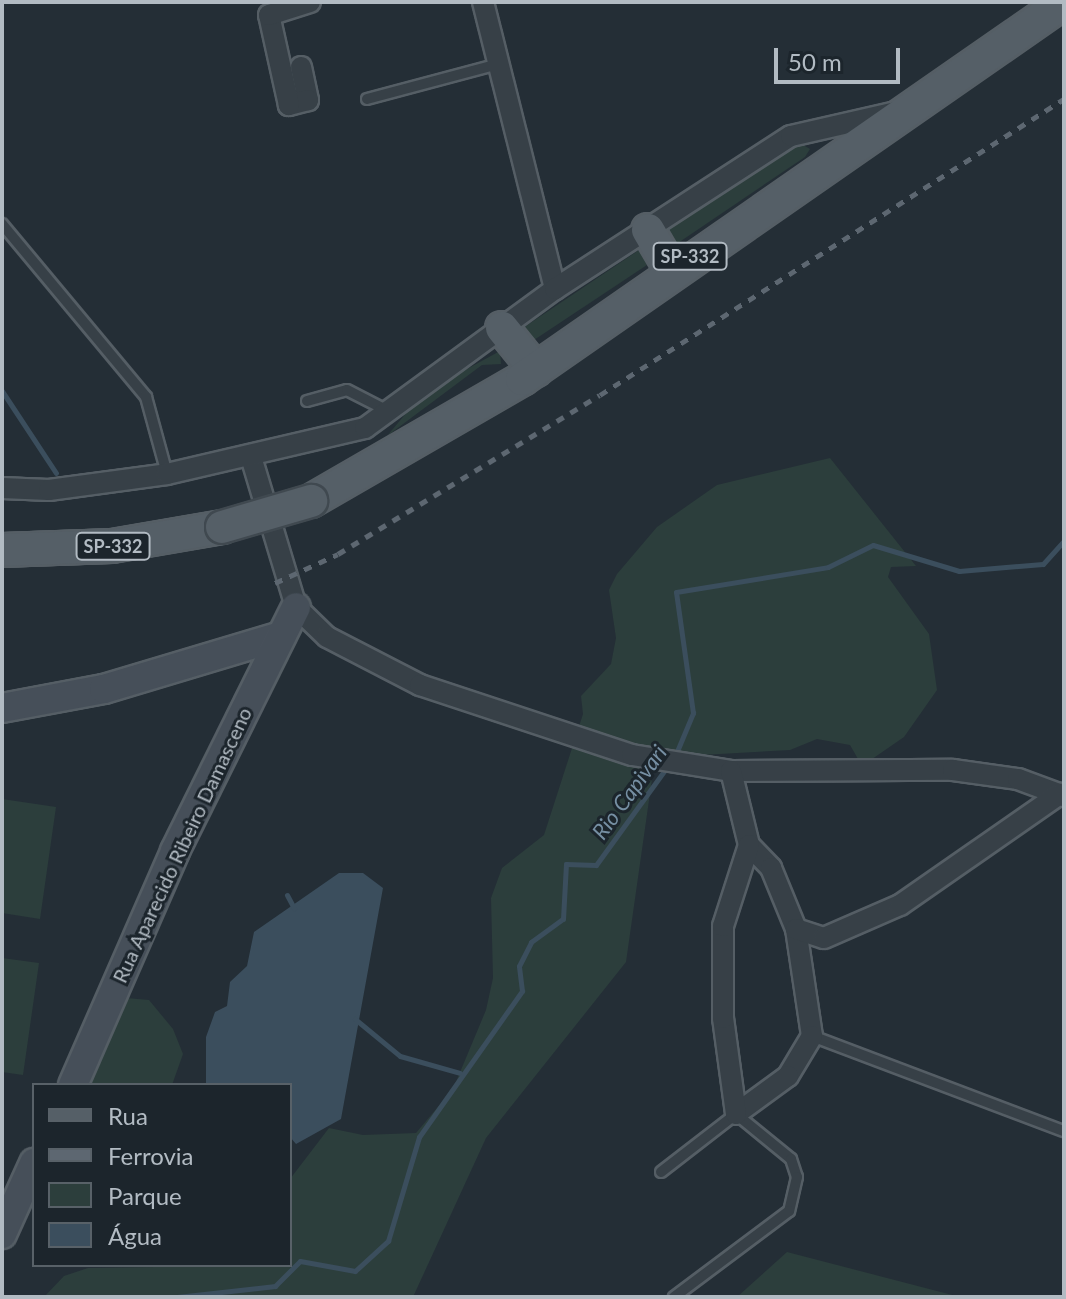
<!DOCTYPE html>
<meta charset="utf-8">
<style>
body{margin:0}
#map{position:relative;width:1066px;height:1299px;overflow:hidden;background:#242e36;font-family:Lato,sans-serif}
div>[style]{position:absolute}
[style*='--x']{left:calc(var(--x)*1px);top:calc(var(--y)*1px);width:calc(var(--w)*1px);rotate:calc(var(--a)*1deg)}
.green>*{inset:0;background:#2c3e3c}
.water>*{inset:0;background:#3b4e5d}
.stream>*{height:5px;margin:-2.5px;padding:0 2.5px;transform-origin:2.5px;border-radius:2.5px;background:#3b4e5d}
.roads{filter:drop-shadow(2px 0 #555e65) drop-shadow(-2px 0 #555e65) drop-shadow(0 2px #555e65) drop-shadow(0 -2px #555e65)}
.lane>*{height:10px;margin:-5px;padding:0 5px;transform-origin:5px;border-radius:5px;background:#374047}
.street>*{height:20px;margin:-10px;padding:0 10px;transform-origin:10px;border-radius:10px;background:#374047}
.secondary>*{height:28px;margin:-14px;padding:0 14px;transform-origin:14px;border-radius:14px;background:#464f59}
.primary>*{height:32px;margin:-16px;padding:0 16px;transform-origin:16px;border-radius:16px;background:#555f67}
.rail>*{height:5px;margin-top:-2.5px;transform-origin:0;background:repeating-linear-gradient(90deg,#5d6771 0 8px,transparent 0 16px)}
.bridges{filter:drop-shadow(2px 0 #404950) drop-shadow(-2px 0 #404950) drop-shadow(0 2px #404950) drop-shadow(0 -2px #404950)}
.primary-bridge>*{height:32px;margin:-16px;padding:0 16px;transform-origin:16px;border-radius:16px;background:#555f67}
span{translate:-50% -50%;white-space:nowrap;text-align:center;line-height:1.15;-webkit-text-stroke:6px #1c252c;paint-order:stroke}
.shield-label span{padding:2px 6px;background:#1c252c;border:2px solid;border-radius:6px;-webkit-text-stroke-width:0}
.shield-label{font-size:18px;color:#b2bbc3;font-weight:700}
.street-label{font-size:20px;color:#b2bbc3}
.water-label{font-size:22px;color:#768fa3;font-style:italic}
.frame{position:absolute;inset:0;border:4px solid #b2bbc3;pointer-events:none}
.legend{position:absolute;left:32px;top:1083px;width:260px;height:184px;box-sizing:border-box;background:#1c252c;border:2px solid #586168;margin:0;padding:10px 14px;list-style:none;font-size:24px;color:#b2bbc3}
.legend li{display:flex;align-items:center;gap:16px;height:40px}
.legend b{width:40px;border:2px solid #586168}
.scale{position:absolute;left:774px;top:48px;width:126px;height:36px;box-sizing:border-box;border:4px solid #b2bbc3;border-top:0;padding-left:10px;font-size:24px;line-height:28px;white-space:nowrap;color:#b2bbc3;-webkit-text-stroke:6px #1c252c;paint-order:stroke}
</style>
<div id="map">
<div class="green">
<div style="clip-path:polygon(798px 142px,810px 149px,805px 157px,675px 245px,664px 228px)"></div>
<div style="clip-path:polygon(639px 250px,647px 265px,531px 342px,517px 332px)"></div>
<div style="clip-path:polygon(500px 351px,501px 364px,482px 365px,387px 436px,423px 393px)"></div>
<div style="clip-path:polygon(830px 458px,916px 566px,891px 567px,888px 577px,929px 634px,937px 690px,904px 737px,862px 766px,850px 745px,817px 739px,790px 750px,666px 757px,654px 765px,626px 962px,486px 1138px,413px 1297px,44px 1297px,64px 1276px,88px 1268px,290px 1265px,290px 1179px,329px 1128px,363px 1135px,416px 1133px,453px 1089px,486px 1010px,493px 978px,491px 898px,502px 868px,544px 835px,583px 714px,581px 696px,611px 664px,616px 638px,609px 590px,617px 574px,657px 527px,717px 485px)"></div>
<div style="clip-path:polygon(2px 799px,56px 807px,40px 919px,2px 913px)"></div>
<div style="clip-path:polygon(2px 958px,39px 963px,23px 1075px,2px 1072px)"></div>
<div style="clip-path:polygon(126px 998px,149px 1000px,173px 1029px,183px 1054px,172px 1085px,89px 1085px)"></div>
<div style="clip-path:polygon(787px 1252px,960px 1297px,737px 1297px)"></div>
</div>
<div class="water">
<div style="clip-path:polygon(339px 873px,363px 873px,383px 888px,341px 1119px,296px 1144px,290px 1137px,290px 1085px,206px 1085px,206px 1037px,215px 1012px,227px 1006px,230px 982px,247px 966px,254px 932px)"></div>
</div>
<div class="stream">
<div style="--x:2;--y:391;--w:98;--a:56.6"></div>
<div style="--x:675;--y:756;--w:47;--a:-67.3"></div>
<div style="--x:693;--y:713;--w:122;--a:-98"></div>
<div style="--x:676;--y:592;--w:154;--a:-9.3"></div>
<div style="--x:828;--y:567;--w:50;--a:-26.1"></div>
<div style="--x:873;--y:545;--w:90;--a:16.8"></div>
<div style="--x:959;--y:571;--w:84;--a:-4.8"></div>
<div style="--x:1043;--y:564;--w:31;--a:-48"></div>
<div style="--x:287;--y:895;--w:15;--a:62"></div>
<div style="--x:355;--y:1019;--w:58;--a:39.4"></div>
<div style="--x:400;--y:1056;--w:62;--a:15.8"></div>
<div style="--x:177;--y:1297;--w:99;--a:-6.4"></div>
<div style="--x:275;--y:1286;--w:35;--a:-45"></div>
<div style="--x:300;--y:1261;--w:56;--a:10.3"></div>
<div style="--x:355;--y:1271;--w:45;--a:-42.3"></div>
<div style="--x:388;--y:1241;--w:109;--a:-73.4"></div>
<div style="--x:419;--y:1137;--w:179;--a:-54.8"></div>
<div style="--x:522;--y:991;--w:25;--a:-97"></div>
<div style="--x:519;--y:966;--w:27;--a:-63"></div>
<div style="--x:531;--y:942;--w:39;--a:-36"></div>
<div style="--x:563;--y:919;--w:55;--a:-86.9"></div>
<div style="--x:566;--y:864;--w:30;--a:2"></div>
<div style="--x:596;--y:865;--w:121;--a:-54.1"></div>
</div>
<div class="roads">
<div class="lane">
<div style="--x:367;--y:99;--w:137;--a:-14.9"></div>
<div style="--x:2;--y:224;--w:225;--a:50.2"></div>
<div style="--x:146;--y:397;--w:80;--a:74.7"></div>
<div style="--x:307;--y:401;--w:41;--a:-15.4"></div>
<div style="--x:347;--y:390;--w:48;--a:27.1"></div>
<div style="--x:812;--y:1036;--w:269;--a:20.7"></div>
<div style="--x:661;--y:1172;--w:95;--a:-37.7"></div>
<div style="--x:736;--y:1114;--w:71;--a:39.3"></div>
<div style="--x:791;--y:1159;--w:19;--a:72"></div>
<div style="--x:797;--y:1177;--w:35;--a:103"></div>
<div style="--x:789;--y:1211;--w:144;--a:143.2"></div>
</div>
<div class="street">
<div style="--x:483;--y:2;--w:296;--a:75.9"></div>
<div style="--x:301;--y:67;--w:34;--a:78"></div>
<div style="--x:308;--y:100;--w:20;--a:165"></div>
<div style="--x:289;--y:105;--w:92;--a:-102.5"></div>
<div style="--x:269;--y:15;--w:43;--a:-17.6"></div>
<div style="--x:252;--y:460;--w:153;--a:73.3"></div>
<div style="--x:296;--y:607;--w:43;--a:44.1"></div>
<div style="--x:327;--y:637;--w:105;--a:27.3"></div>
<div style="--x:420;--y:685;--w:223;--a:18.3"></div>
<div style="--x:632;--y:755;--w:100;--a:9.2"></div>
<div style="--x:731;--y:771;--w:222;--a:-0.3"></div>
<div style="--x:953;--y:770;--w:66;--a:7.9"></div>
<div style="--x:1018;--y:779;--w:49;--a:20.3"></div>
<div style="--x:2;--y:488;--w:47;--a:2.4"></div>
<div style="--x:49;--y:490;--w:119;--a:-7.7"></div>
<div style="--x:167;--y:474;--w:203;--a:-13.1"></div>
<div style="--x:365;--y:428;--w:235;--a:-36.2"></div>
<div style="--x:555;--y:289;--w:281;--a:-33"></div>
<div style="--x:791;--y:136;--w:109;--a:-12.8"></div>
<div style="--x:731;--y:771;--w:76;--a:76.3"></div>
<div style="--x:749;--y:845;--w:32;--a:46"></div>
<div style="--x:771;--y:868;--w:66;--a:67.7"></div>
<div style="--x:796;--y:929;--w:108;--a:81.5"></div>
<div style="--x:812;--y:1036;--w:47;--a:121"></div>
<div style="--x:788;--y:1076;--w:64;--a:143.8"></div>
<div style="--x:736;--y:1114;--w:97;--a:-97.7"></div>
<div style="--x:723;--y:1018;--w:92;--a:-90"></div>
<div style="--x:723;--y:926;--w:85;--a:-72.2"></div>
<div style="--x:796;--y:929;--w:29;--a:18"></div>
<div style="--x:824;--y:938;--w:83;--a:-23.5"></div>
<div style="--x:900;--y:905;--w:195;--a:-34.8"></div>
</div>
<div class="secondary">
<div style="--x:2;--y:708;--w:104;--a:-10.6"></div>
<div style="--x:104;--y:689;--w:185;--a:-16.7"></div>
<div style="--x:73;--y:1085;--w:255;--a:-66.4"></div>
<div style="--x:175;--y:851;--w:272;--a:-63.6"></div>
<div style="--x:2;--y:1234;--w:78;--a:-65.7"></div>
</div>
<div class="primary">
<div style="--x:648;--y:230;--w:45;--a:59.5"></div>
<div style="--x:502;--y:328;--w:54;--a:51"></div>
<div style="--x:311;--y:501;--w:244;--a:-30"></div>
<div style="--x:522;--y:379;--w:660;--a:-34.82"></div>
<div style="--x:2;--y:550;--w:110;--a:-2.1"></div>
<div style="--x:112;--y:546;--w:112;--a:-9.8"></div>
</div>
</div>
<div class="rail">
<div style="--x:275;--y:583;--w:69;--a:-24.7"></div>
<div style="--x:338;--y:554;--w:306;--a:-31.3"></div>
<div style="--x:600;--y:395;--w:550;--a:-32.54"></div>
</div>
<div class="bridges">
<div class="primary-bridge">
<div style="--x:222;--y:527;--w:93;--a:-16.3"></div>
</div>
</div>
<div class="shield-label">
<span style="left:690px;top:256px">SP-332</span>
<span style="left:113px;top:546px">SP-332</span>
</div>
<div class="street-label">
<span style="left:182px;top:845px;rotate:-65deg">Rua Aparecido Ribeiro Damasceno</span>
</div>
<div class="water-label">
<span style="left:629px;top:792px;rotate:-54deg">Rio Capivari</span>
</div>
<div class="frame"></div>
<ul class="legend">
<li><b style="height:10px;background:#555f67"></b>Rua</li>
<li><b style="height:10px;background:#5d6771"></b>Ferrovia</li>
<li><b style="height:22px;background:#2c3e3c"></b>Parque</li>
<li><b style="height:22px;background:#3b4e5d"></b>Água</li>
</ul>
<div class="scale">50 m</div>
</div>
